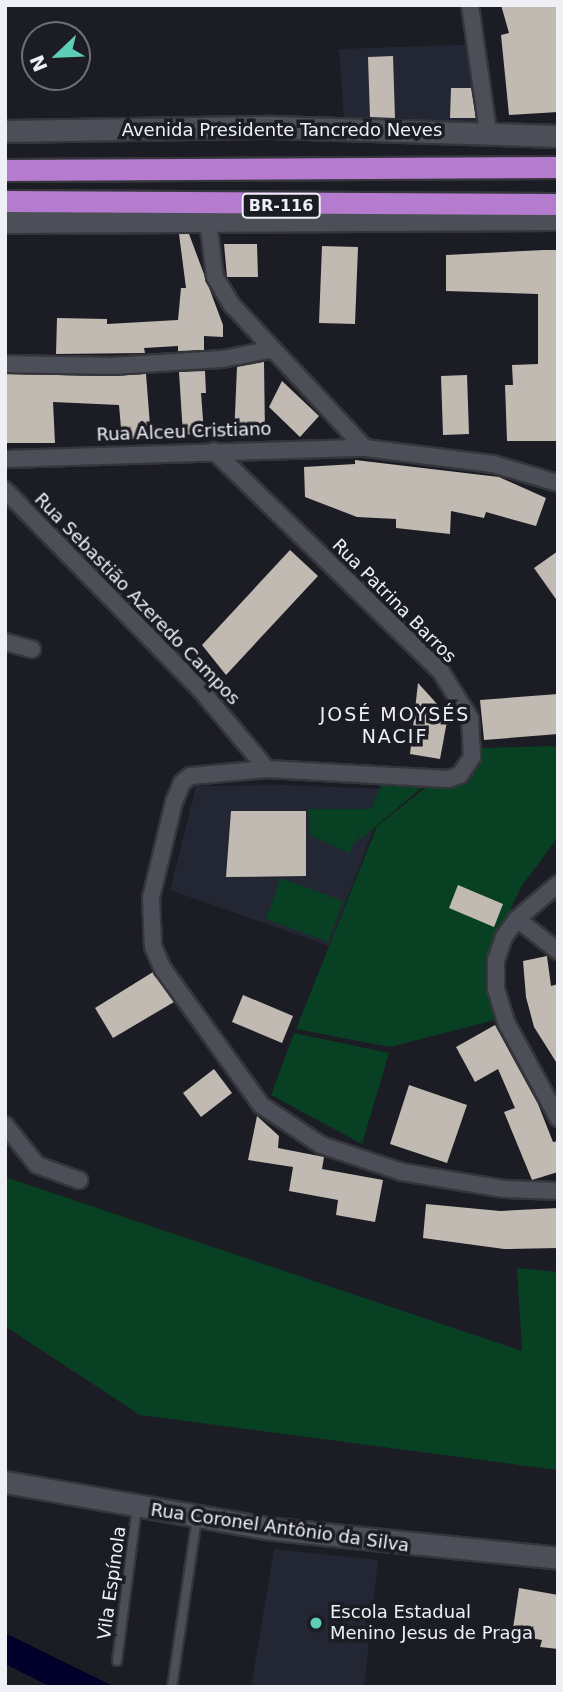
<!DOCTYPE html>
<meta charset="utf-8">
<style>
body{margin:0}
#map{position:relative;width:563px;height:1692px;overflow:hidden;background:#1b1c24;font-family:"DejaVu Sans",sans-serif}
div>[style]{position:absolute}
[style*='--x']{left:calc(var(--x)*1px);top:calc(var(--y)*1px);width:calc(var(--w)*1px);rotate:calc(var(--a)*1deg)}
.built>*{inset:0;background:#232633}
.green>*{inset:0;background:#084023}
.water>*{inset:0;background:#00002b}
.building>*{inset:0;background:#c1bab2}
.roads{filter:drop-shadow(2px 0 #35363c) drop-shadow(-2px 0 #35363c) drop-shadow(0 2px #35363c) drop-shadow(0 -2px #35363c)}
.service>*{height:8px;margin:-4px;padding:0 4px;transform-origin:4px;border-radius:4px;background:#4d4f58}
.minor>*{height:16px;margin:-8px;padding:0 8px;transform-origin:8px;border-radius:8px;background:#4d4f58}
.secondary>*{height:21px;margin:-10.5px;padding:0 10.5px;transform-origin:10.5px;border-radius:10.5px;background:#4d4f58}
.trunk>*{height:21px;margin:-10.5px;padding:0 10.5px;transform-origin:10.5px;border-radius:10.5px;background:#b57bcf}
.dots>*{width:19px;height:19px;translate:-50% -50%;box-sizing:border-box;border:4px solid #1b1c24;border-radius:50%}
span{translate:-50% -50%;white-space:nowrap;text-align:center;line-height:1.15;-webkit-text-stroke:7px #1b1c24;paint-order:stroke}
.shield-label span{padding:2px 5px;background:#1b1c24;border:2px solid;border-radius:5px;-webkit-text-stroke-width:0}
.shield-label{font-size:16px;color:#eff0f6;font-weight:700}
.street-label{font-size:18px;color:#eff0f6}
.poi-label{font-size:18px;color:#eff0f6}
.left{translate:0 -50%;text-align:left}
.neighbourhood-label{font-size:19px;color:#eff0f6;letter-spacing:2px}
.frame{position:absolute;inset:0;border:7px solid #eff0f6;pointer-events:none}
.north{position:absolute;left:21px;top:21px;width:70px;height:70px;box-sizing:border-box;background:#1b1c24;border:2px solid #707178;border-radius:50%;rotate:247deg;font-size:19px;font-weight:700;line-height:28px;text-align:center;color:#eff0f6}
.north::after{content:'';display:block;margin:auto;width:24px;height:32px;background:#5eceb8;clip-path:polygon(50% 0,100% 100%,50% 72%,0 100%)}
</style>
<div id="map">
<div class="built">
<div style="clip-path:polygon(483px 44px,485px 130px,345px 134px,339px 49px)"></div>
<div style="clip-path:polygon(283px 785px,389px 789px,329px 946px,170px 890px,196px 786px)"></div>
<div style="clip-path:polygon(274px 1549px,378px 1560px,364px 1687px,251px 1687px)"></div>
</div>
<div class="green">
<div style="clip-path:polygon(558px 746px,558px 837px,521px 887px,486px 962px,495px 1020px,390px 1047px,296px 1029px,377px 826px,476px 748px)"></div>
<div style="clip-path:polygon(382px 783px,426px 784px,357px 842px,362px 829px,349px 853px,310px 835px,308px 809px,371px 809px)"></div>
<div style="clip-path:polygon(281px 878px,343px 901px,328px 942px,266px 919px)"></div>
<div style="clip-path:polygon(294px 1033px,389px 1053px,362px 1144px,271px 1095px)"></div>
<div style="clip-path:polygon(5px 1177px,522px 1351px,517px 1268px,558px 1272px,558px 1470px,140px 1415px,5px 1326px)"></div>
</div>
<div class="water">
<div style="clip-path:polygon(5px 1633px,115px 1687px,51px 1687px,5px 1664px)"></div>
</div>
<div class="building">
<div style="clip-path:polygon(501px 5px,558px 5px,558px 112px,509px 115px,501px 35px,509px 33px)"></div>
<div style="clip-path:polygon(393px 56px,395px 118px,370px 117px,368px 57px)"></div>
<div style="clip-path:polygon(451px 88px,471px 88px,476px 118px,450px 118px)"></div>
<div style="clip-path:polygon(179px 234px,189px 234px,223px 325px,223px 337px,204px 336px,204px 350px,178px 351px,178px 346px,144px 348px,145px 353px,56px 354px,57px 318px,107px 319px,107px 324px,178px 320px,181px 288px,186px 288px)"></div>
<div style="clip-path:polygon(224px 244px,257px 244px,258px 277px,227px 277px)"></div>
<div style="clip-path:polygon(322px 246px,358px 247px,355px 324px,319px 323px)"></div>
<div style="clip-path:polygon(544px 250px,558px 250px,558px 441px,507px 441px,505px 385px,513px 385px,512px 365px,538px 364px,538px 294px,446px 291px,446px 255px)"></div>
<div style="clip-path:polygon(264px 362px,265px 436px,234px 437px,237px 367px)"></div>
<div style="clip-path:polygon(205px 371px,206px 393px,201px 393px,204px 433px,183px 435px,179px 372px)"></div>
<div style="clip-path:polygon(5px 374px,146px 374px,151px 438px,122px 440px,119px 405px,53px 402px,55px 443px,5px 443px)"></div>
<div style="clip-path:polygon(467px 375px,469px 434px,443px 435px,441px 376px)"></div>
<div style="clip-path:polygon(282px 381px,319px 416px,300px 437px,269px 407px)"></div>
<div style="clip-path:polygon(355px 460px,499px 477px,546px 498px,536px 526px,486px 512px,484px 518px,451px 511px,450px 534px,396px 528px,396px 519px,357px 517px,305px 497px,304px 467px,355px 464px)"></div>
<div style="clip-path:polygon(290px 550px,318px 576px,226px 675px,202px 645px)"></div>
<div style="clip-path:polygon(558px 551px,558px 602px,534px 568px)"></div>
<div style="clip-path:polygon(418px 683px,448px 716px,440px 759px,410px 754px)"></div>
<div style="clip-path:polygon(558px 694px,558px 734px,484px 740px,480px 700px)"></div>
<div style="clip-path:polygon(231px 811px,306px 811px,306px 876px,226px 877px)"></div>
<div style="clip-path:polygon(458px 885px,503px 904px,494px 927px,449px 908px)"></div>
<div style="clip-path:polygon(547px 956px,551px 986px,558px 984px,558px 1065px,534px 1027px,526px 997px,523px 961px)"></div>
<div style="clip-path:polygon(153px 972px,174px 1002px,113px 1038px,95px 1008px)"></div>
<div style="clip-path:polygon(243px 995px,293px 1016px,282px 1043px,232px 1022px)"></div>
<div style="clip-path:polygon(495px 1025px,538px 1104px,553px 1142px,558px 1141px,558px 1172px,532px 1180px,504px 1112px,515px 1108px,498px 1069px,475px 1082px,456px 1047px)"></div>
<div style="clip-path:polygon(214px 1069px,232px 1093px,201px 1117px,183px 1093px)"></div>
<div style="clip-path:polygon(409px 1085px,467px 1105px,447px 1163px,390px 1144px)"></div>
<div style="clip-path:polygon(257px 1116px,279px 1136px,278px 1148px,324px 1157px,322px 1169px,383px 1180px,375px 1222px,336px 1215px,338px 1200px,289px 1191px,293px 1167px,248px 1160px)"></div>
<div style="clip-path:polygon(426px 1204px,500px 1211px,558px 1208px,558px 1248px,504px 1249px,423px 1238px)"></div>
<div style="clip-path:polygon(519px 1588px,558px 1595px,558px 1649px,540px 1647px,542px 1640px,512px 1635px)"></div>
</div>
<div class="roads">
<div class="service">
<div style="--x:117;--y:1661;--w:154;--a:-82.6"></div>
<div style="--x:172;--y:1687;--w:172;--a:-81.6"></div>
</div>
<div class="minor">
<div style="--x:470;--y:5;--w:127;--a:81.9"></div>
<div style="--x:208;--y:221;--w:56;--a:82.9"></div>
<div style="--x:215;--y:277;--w:33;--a:59"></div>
<div style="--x:232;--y:305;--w:195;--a:47.1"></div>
<div style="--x:365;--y:448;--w:129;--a:7.1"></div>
<div style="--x:493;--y:464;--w:68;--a:16.3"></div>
<div style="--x:5;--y:364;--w:107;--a:1.1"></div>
<div style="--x:112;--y:366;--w:110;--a:-3.6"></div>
<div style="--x:222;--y:359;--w:49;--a:-10.6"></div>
<div style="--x:214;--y:451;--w:317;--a:44.2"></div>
<div style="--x:441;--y:672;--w:54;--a:57.8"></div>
<div style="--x:470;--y:718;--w:39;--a:87"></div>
<div style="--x:472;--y:757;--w:22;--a:124"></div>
<div style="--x:460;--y:775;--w:13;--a:162"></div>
<div style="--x:448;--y:779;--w:181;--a:-176.8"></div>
<div style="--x:267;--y:769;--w:77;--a:174.8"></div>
<div style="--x:190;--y:776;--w:11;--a:139"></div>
<div style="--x:182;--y:783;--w:21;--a:113"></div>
<div style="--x:174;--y:802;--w:99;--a:103.5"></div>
<div style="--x:151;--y:898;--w:48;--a:87.6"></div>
<div style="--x:153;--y:946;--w:25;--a:67"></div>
<div style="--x:163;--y:969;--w:168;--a:54.2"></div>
<div style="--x:261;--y:1105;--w:72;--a:33.7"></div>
<div style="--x:321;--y:1145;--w:85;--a:18.4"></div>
<div style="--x:402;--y:1172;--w:104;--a:9.4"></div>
<div style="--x:505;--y:1189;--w:53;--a:2.2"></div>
<div style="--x:5;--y:459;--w:360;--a:-1.8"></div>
<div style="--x:5;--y:490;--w:277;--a:45.6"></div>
<div style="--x:199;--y:688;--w:106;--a:50"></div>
<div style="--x:5;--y:642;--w:28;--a:15"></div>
<div style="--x:558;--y:884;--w:54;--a:139.5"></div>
<div style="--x:517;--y:919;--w:52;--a:38"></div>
<div style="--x:517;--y:919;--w:22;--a:126"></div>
<div style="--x:504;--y:937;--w:24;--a:109"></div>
<div style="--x:496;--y:960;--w:29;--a:90"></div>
<div style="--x:496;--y:989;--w:37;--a:73"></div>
<div style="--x:507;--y:1024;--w:107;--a:61.5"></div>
<div style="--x:5;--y:1125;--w:51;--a:51.3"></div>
<div style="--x:37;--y:1165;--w:45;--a:19.7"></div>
</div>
<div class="secondary">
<div style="--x:5;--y:131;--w:268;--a:-0.9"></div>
<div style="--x:273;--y:127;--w:285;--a:1.8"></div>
<div style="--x:5;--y:222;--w:553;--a:-0.31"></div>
<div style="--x:5;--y:1482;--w:264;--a:10"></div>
<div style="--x:265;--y:1528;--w:295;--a:5.8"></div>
</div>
<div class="trunk">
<div style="--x:5;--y:170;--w:553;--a:-0.31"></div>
<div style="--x:5;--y:201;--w:553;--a:0.31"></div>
</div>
</div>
<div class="dots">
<div style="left:316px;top:1623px;background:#5eceb8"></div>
</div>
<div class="shield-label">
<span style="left:281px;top:206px">BR-116</span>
</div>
<div class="street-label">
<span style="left:282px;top:130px">Avenida Presidente Tancredo Neves</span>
<span style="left:184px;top:432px;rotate:-2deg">Rua Alceu Cristiano</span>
<span style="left:137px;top:599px;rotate:46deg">Rua Sebastião Azeredo Campos</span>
<span style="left:394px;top:601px;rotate:45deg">Rua Patrina Barros</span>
<span style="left:280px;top:1528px;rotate:8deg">Rua Coronel Antônio da Silva</span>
<span style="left:112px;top:1583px;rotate:-82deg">Vila Espínola</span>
</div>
<div class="poi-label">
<span class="left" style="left:330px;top:1623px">Escola Estadual<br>Menino Jesus de Praga</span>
</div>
<div class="neighbourhood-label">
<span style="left:395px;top:726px">JOSÉ MOYSÉS<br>NACIF</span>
</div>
<div class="frame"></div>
<div class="north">N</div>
</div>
